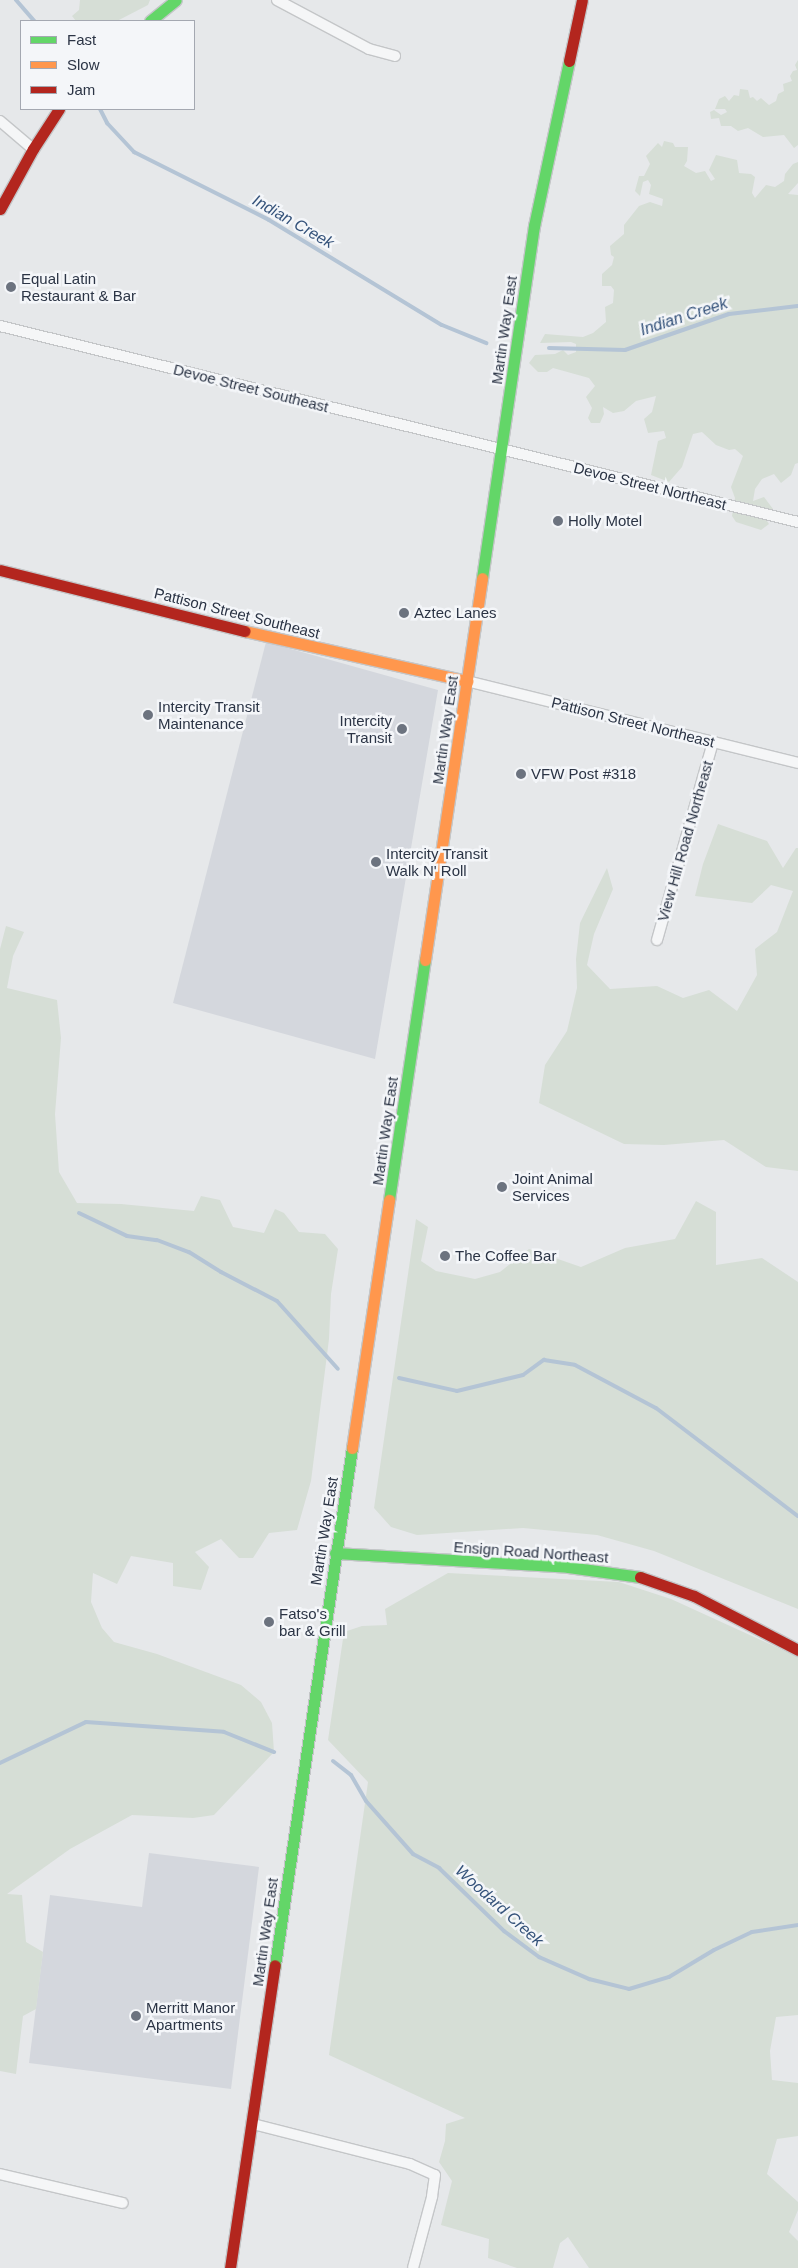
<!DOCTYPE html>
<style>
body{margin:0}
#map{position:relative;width:798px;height:2268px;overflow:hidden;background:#e6e8ea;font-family:Helvetica,sans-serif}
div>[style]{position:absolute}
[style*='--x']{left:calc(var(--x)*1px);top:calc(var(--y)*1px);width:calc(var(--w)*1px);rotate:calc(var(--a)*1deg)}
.built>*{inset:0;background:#d4d7dd}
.green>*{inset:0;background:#d6ded6}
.stream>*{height:4px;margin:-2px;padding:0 2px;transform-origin:2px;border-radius:2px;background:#b4c4d5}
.roads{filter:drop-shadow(1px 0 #c4c6c8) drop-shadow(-1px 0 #c4c6c8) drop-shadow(0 1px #c4c6c8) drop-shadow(0 -1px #c4c6c8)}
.street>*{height:10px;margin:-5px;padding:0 5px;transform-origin:5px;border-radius:5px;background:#f5f6f7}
.fast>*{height:11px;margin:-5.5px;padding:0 5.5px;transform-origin:5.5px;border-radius:5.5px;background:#63d668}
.slow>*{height:11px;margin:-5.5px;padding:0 5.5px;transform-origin:5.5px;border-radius:5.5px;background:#ff974d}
.jam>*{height:11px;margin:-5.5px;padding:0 5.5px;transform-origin:5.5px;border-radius:5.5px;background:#b3261e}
.dots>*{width:14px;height:14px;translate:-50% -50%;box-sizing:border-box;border:2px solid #f4f6f9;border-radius:50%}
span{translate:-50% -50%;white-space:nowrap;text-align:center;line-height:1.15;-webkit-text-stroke:5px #f4f6f9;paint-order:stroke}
.poi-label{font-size:15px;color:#2b3445}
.left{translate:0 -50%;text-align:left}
.right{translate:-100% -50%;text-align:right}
.street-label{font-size:15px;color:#2b3445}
.water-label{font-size:16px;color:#34527a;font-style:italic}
.legend{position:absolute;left:20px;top:20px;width:175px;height:90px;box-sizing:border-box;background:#f4f6f9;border:1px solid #a4a8b1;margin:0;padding:6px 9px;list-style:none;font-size:15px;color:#2b3445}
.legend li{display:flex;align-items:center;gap:10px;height:25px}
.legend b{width:25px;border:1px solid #a4a8b1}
</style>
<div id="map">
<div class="built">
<div style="clip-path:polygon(266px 642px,438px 690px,375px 1059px,173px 1003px)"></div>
<div style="clip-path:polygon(149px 1853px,259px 1867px,231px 2089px,29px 2063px,50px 1895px,142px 1907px)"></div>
</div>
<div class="green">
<div style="clip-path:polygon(80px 0,150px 0,148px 5px,117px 21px,76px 21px,72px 16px,79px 10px)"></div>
<div style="clip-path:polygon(798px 60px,798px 145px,794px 148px,784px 135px,763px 137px,748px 128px,738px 131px,731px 126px,721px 126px,719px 118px,711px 119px,710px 112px,714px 110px,721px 115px,727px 112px,725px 109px,715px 109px,719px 99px,725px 96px,729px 101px,734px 95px,739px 96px,740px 89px,748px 90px,750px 98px,753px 97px,757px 101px,761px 98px,769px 105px,776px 101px,778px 94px,784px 91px,783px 84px,792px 81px,790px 76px,793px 71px,797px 70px,795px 65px)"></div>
<div style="clip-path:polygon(664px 141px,673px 143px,675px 147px,688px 147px,687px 161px,684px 166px,696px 173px,705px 171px,711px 181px,715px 179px,709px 170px,716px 155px,737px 160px,739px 173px,751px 174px,755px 177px,752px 193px,755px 198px,766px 185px,775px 187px,784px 181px,785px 174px,793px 164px,798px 162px,798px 183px,788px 194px,798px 195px,798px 463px,795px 464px,791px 475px,781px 483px,774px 474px,762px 479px,755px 489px,753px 501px,764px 497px,773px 509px,765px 518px,769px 524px,761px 530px,736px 522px,732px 516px,735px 498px,731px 487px,743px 456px,735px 449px,729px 450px,716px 445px,702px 432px,693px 434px,682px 467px,669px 482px,651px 475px,658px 441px,666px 438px,664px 431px,648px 433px,644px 419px,652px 412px,656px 396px,636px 401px,624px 411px,613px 413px,603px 407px,604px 414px,600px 423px,591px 423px,588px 418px,592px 408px,586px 397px,595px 386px,589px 378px,553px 368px,547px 372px,538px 372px,529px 363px,535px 355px,555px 354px,563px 350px,568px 355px,576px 352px,576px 344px,571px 342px,540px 343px,545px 334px,583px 337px,593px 333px,606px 322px,605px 307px,613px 303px,614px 290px,611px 286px,602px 286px,602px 274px,612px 265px,614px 257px,611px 255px,610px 246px,624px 234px,624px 225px,639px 206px,650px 202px,662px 206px,663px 199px,649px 194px,651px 185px,648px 180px,643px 182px,640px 196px,635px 191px,639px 176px,644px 176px,650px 164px,646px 156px,658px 143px,662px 147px)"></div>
<div style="clip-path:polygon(718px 824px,767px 841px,783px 868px,796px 848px,798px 848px,798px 1171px,766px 1167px,724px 1140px,664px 1145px,624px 1144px,539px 1103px,545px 1065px,567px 1031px,577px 988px,576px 959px,580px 923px,607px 868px,613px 889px,594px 934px,587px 965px,610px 989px,657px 986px,683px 998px,709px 990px,737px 1011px,757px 975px,755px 949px,777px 932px,793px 891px,771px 885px,752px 903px,695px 896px,703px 864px)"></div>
<div style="clip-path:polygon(6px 926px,24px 932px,13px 956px,7px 988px,57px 1000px,61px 1038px,55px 1114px,59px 1172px,77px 1203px,121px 1204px,194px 1211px,201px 1196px,220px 1200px,233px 1227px,264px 1233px,275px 1209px,284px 1213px,299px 1232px,325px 1234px,338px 1249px,331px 1294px,329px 1339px,311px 1481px,297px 1530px,269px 1533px,253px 1558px,239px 1558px,221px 1539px,195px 1552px,209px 1567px,201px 1590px,173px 1586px,173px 1563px,131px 1556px,117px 1584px,93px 1573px,91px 1602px,102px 1628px,114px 1642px,157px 1654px,241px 1685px,261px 1702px,272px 1723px,274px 1752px,214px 1815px,193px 1818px,132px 1815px,70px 1849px,7px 1894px,22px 1895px,26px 1942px,43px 1952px,36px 2009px,23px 2016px,16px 2074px,0 2071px,0 949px)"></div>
<div style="clip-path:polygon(696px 1201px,716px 1212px,716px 1265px,762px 1258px,798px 1282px,798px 1609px,654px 1551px,597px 1535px,523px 1528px,417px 1535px,391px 1527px,374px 1508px,416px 1219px,428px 1227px,421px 1261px,436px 1271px,475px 1279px,500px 1272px,529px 1249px,581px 1267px,625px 1248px,675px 1239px)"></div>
<div style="clip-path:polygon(448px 1573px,619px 1582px,671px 1599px,798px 1657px,798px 2015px,776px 2017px,770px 2051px,772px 2080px,798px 2083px,798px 2136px,777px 2139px,767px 2174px,798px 2202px,798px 2210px,789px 2232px,798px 2241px,798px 2268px,589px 2268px,568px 2237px,560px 2243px,553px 2268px,517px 2268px,488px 2258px,489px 2239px,441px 2225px,452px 2181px,439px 2162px,445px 2141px,446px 2124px,465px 2118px,329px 2055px,368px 1782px,328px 1740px,344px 1632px,362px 1626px,387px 1625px,385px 1609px)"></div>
</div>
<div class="stream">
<div style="--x:16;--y:0;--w:28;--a:49"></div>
<div style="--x:100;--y:109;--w:16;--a:63"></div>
<div style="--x:107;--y:123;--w:40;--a:47"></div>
<div style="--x:134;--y:152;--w:151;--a:26.7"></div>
<div style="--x:269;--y:220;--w:202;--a:31.3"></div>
<div style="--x:442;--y:325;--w:48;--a:22.2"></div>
<div style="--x:549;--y:348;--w:76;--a:1.5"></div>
<div style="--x:625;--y:350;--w:110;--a:-19.1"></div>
<div style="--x:729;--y:314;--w:69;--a:-6.6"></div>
<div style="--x:79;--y:1213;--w:53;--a:25.6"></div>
<div style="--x:127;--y:1236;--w:30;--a:8"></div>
<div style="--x:157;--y:1240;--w:34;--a:21"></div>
<div style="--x:189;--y:1252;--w:38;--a:32"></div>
<div style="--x:221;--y:1272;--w:63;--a:27.4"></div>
<div style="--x:277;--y:1301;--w:91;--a:48.1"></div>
<div style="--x:399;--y:1378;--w:59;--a:12.6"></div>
<div style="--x:457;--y:1391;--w:68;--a:-13.6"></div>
<div style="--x:523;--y:1375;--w:26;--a:-36"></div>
<div style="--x:544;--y:1360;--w:31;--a:9"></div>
<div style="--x:575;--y:1365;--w:92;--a:28"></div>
<div style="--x:656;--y:1408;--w:178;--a:37.3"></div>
<div style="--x:333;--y:1761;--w:23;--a:38"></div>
<div style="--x:351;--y:1775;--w:30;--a:60"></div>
<div style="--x:366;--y:1801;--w:71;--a:48.4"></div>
<div style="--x:413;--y:1854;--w:30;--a:28"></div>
<div style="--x:439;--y:1868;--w:91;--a:44.1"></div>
<div style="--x:504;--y:1931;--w:44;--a:36.6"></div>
<div style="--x:539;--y:1957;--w:55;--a:23.7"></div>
<div style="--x:589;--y:1979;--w:41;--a:14"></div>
<div style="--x:629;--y:1989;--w:42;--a:-16.7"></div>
<div style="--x:669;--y:1977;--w:52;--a:-31"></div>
<div style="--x:714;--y:1950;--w:42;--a:-25.3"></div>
<div style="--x:752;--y:1932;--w:47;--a:-8.7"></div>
<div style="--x:0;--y:1763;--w:95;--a:-25.5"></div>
<div style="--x:86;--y:1722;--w:138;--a:4.1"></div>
<div style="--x:224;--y:1732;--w:54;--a:21.8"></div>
</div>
<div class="roads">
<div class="street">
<div style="--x:277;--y:0;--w:104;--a:28"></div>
<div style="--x:369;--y:49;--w:27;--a:15"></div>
<div style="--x:0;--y:121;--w:43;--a:40.3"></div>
<div style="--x:0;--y:326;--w:822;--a:13.8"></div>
<div style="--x:467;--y:681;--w:341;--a:13.9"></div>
<div style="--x:657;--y:940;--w:206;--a:-74.2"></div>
<div style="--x:253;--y:2124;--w:162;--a:14.3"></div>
<div style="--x:410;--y:2164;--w:27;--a:24"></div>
<div style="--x:435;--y:2175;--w:22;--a:98"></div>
<div style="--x:432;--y:2197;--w:73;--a:105"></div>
<div style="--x:0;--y:2174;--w:126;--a:13.3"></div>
</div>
<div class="fast">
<div style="--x:150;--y:21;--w:33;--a:-39"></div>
<div style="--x:482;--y:578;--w:356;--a:-81.6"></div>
<div style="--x:534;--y:226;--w:169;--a:-78"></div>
<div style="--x:389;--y:1200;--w:243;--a:-81.5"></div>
<div style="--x:335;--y:1553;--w:233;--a:3.4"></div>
<div style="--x:568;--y:1567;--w:73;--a:7.9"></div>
<div style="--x:275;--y:1965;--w:523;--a:-81.53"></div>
</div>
<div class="slow">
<div style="--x:245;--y:631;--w:228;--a:12.7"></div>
<div style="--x:425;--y:960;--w:386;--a:-81.5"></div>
<div style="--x:352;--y:1448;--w:251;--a:-81.5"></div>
</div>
<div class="jam">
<div style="--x:569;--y:61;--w:62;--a:-78"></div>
<div style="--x:0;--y:209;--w:68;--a:-61.2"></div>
<div style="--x:33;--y:149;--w:48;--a:-57"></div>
<div style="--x:0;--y:570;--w:252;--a:14"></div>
<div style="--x:640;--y:1577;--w:57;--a:19.4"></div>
<div style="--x:694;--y:1596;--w:117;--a:27.4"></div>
<div style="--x:230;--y:2268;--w:306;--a:-81.6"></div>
</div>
</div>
<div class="dots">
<div style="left:11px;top:287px;background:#6c737f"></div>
<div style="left:558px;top:521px;background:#6c737f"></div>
<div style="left:404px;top:613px;background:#6c737f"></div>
<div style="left:148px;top:715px;background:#6c737f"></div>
<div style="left:402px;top:729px;background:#6c737f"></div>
<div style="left:521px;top:774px;background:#6c737f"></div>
<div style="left:376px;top:862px;background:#6c737f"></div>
<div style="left:502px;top:1187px;background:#6c737f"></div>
<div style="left:445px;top:1256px;background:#6c737f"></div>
<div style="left:269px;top:1622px;background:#6c737f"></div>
<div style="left:136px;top:2016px;background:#6c737f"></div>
</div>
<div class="poi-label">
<span class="left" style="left:21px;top:287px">Equal Latin<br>Restaurant &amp; Bar</span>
<span class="left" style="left:568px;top:521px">Holly Motel</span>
<span class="left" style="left:414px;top:613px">Aztec Lanes</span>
<span class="left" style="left:158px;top:715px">Intercity Transit<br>Maintenance</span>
<span class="right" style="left:392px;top:729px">Intercity<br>Transit</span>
<span class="left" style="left:531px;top:774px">VFW Post #318</span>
<span class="left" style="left:386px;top:862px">Intercity Transit<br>Walk N' Roll</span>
<span class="left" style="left:512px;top:1187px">Joint Animal<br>Services</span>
<span class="left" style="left:455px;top:1256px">The Coffee Bar</span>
<span class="left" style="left:279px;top:1622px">Fatso's<br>bar &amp; Grill</span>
<span class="left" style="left:146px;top:2016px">Merritt Manor<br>Apartments</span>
</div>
<div class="street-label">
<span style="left:504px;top:330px;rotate:-82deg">Martin Way East</span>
<span style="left:251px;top:388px;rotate:14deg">Devoe Street Southeast</span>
<span style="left:650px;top:486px;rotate:14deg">Devoe Street Northeast</span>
<span style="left:237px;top:613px;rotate:14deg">Pattison Street Southeast</span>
<span style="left:633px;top:722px;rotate:14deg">Pattison Street Northeast</span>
<span style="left:445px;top:730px;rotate:-82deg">Martin Way East</span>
<span style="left:685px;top:841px;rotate:-74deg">View Hill Road Northeast</span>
<span style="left:385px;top:1131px;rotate:-82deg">Martin Way East</span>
<span style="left:324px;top:1531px;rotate:-81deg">Martin Way East</span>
<span style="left:531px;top:1552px;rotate:4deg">Ensign Road Northeast</span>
<span style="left:265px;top:1932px;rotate:-82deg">Martin Way East</span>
</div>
<div class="water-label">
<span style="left:293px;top:222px;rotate:30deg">Indian Creek</span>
<span style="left:684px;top:317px;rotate:-18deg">Indian Creek</span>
<span style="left:499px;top:1906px;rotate:42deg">Woodard Creek</span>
</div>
<ul class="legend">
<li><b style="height:6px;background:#63d668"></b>Fast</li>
<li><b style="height:6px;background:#ff974d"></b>Slow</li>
<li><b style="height:6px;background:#b3261e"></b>Jam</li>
</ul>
</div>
